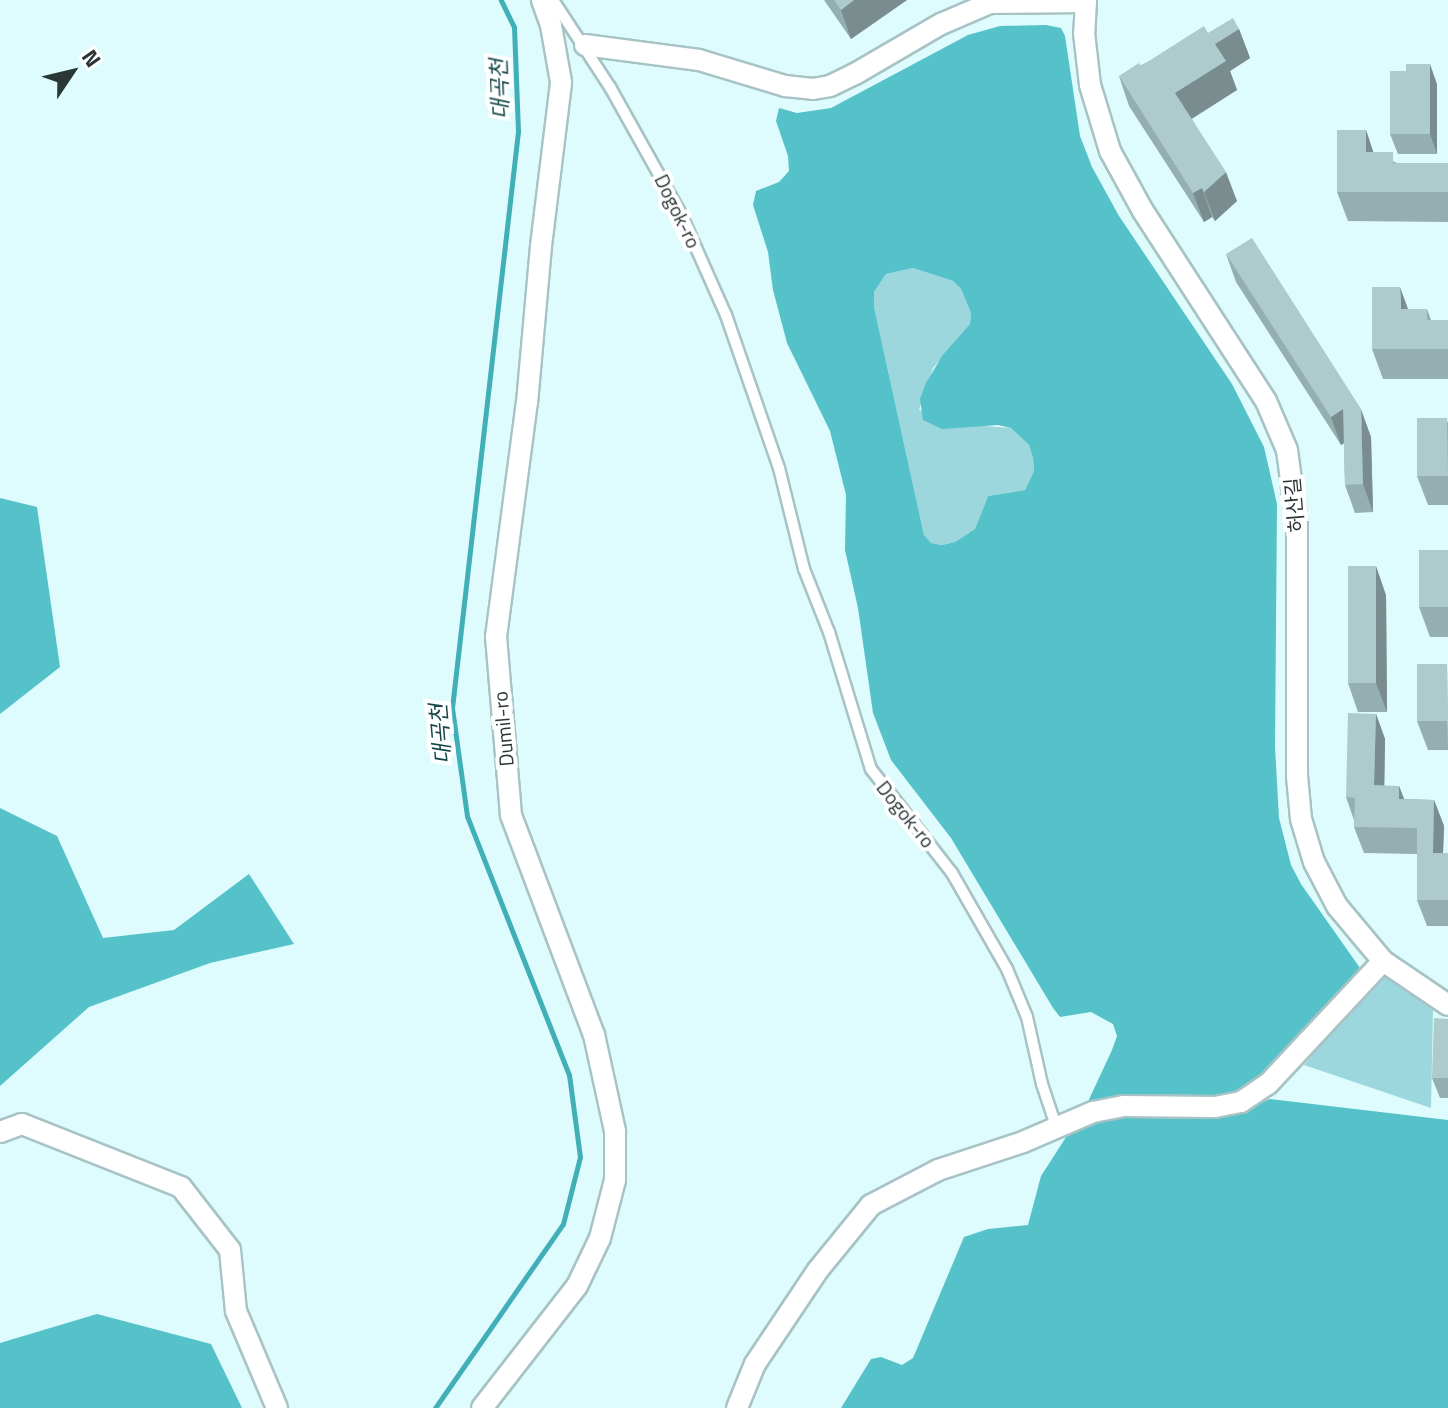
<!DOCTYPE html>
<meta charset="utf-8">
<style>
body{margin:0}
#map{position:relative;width:1448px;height:1408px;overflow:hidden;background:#defbfd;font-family:"Titillium Web","Noto Sans KR",sans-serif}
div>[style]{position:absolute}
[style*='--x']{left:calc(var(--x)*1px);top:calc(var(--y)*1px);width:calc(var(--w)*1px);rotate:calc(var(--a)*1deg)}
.green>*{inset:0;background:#9bd7dc}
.forest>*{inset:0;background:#55c1c9}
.stream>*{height:5px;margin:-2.5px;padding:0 2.5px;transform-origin:2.5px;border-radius:2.5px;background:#41afb7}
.roads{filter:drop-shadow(2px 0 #a7c3c5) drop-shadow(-2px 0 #a7c3c5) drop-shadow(0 2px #a7c3c5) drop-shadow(0 -2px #a7c3c5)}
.service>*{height:10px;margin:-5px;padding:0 5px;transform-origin:5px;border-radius:5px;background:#fff}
.minor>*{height:20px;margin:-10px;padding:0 10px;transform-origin:10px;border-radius:10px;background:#fff}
.wall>*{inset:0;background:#95aeaf}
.shaded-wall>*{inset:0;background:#798d8f}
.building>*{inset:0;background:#adcacc}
span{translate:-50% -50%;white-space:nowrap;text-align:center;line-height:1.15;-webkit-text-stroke:8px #fff;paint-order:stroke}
.street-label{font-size:20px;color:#2b3637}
.water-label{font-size:22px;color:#16474a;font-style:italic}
.north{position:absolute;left:32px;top:32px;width:80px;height:80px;-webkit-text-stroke:6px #fff;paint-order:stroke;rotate:55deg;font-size:22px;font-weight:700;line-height:32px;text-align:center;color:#2b3637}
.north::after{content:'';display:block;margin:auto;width:28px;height:36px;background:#2b3637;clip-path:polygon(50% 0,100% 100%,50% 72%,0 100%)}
</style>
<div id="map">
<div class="green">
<div style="clip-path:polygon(913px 268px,953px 281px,961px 289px,971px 313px,970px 324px,933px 368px,919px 410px,984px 426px,1011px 428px,1029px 445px,1033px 458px,1034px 471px,1025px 490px,988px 496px,975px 529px,955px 542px,942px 545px,931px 543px,924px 535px,874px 307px,874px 292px,886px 274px)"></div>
<div style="clip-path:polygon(1388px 976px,1433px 1009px,1431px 1108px,1304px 1065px,1379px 977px)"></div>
</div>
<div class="forest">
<div style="clip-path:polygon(evenodd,1046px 25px,1061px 28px,1065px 36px,1080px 136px,1092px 167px,1119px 216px,1232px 384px,1264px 447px,1277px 504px,1275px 747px,1279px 818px,1291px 865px,1301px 884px,1360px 968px,1360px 973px,1265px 1071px,1251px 1084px,1223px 1096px,1085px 1108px,1112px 1050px,1117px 1036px,1113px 1024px,1091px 1012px,1060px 1017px,1053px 1008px,951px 838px,891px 760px,873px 713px,858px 608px,845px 550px,846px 495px,830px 431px,787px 343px,773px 290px,768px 252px,753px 205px,756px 191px,779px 182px,789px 171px,788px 156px,776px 121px,779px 108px,797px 113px,831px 108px,968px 35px,1000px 26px,1046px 25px,913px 268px,953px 281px,961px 289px,971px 313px,970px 324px,942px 356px,926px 383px,920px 399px,923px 420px,942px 429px,998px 425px,1011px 428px,1029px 445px,1033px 458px,1034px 471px,1025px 490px,988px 496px,975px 529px,955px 542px,942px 545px,931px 543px,924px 535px,874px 307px,874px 292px,886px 274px,913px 268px)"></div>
<div style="clip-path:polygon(0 498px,37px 507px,60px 667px,0 714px)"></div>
<div style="clip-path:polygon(0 808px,57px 836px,103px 938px,174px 930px,249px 874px,294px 944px,210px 963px,89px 1007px,0 1086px)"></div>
<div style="clip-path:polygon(1270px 1099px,1448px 1120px,1448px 1408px,841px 1408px,871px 1359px,881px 1357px,902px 1365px,913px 1358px,964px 1237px,988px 1229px,1028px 1225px,1041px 1176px,1070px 1131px,1124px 1114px,1244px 1110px)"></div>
<div style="clip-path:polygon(97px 1314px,211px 1344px,242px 1408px,0 1408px,0 1343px)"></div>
</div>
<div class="stream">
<div style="--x:435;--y:1408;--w:224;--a:-55.2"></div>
<div style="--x:563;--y:1224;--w:69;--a:-75.8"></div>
<div style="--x:580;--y:1157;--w:83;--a:-97.6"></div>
<div style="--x:569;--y:1075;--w:278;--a:-111.5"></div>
<div style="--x:467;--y:816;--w:109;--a:-97.9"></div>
<div style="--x:452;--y:708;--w:581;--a:-83.47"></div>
<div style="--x:518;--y:131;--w:104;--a:-92.2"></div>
<div style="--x:514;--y:27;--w:30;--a:-116"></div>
</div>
<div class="roads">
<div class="service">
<div style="--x:553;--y:0;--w:104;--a:56.8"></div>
<div style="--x:610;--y:87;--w:145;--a:60.8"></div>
<div style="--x:681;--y:214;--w:111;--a:66"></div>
<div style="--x:726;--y:315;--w:162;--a:70.9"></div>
<div style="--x:779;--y:468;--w:104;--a:76.1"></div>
<div style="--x:804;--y:569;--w:68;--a:68.4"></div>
<div style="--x:829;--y:632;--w:143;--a:73"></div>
<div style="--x:871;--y:769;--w:132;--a:52.1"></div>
<div style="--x:952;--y:873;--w:111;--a:60.2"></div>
<div style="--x:1007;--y:969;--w:52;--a:67.4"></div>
<div style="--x:1027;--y:1017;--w:69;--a:77.4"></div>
<div style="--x:1042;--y:1084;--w:44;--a:71.6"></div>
</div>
<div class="minor">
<div style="--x:1086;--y:0;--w:33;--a:93"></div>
<div style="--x:1084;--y:33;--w:52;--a:83.4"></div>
<div style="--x:1090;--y:85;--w:69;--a:73.1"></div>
<div style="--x:1110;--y:151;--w:68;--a:61.2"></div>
<div style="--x:1143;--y:211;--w:226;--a:57.1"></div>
<div style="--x:1266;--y:401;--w:53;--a:66.8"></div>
<div style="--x:1287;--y:450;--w:76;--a:82.4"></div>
<div style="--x:1297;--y:525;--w:251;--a:90"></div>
<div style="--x:1297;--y:776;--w:43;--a:84.7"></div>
<div style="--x:1301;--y:819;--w:45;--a:73.2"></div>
<div style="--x:1314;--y:862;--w:50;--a:62.4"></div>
<div style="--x:1337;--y:906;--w:72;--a:50.1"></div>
<div style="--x:1383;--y:961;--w:78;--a:34.1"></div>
<div style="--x:585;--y:45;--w:115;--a:7.5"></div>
<div style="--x:699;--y:60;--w:90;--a:16.8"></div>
<div style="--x:785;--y:86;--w:28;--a:6"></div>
<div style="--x:813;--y:89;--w:17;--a:-10"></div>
<div style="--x:830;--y:86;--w:28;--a:-26"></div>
<div style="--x:855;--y:74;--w:99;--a:-30.2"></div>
<div style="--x:941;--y:24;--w:53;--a:-23.2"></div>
<div style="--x:990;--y:3;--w:96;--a:-0.6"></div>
<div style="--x:0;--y:1132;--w:23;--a:-20"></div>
<div style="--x:22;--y:1124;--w:171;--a:21.6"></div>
<div style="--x:181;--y:1187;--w:80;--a:52.1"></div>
<div style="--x:230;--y:1250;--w:61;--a:84.4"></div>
<div style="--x:236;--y:1311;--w:105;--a:67.1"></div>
<div style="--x:482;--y:1408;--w:155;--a:-52.1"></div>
<div style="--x:577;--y:1286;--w:53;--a:-64.4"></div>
<div style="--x:600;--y:1238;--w:60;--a:-75.5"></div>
<div style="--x:615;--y:1180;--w:49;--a:-90"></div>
<div style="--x:615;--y:1131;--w:98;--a:-102.3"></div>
<div style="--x:594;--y:1035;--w:235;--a:-110.7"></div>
<div style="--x:511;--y:815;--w:179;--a:-94.8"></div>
<div style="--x:496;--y:637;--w:236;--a:-82.5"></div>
<div style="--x:527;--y:403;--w:158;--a:-84.9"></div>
<div style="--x:541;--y:246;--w:165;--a:-83"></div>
<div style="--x:561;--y:82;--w:58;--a:-100"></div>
<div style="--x:551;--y:25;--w:27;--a:-110"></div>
<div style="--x:737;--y:1408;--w:48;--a:-67.8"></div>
<div style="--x:755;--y:1364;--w:113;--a:-56.2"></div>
<div style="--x:818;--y:1270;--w:84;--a:-50.8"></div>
<div style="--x:871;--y:1205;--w:76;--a:-27.6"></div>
<div style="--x:938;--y:1170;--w:89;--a:-18.2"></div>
<div style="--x:1023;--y:1142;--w:76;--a:-23.2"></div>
<div style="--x:1093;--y:1112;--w:32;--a:-11"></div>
<div style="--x:1124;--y:1106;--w:91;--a:0.6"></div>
<div style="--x:1215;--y:1107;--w:26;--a:-11"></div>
<div style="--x:1241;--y:1102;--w:32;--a:-34"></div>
<div style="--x:1268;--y:1084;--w:168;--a:-46.9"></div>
</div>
</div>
<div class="wall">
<div style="clip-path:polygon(824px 0,907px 0,851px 39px)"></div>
<div style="clip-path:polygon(1239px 29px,1250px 58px,1230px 71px,1237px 90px,1192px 119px,1237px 201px,1215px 221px,1212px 217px,1204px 222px,1129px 106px,1119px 76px,1208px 33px)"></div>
<div style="clip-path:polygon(1406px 71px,1437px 84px,1437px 154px,1398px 154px,1390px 134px)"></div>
<div style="clip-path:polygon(1366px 130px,1373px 152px,1397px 163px,1448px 163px,1448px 222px,1348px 221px,1337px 192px)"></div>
<div style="clip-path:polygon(1226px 254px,1371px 437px,1373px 512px,1355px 513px,1345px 485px,1344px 443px,1341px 445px,1236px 282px)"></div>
<div style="clip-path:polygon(1408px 309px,1427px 309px,1431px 320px,1448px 320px,1448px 379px,1383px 379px,1372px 349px)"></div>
<div style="clip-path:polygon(1448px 421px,1448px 505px,1428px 505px,1417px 476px)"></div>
<div style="clip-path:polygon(1448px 550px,1448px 637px,1430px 637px,1419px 607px)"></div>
<div style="clip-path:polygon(1386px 595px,1387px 712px,1358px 712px,1348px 683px)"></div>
<div style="clip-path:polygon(1447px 664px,1448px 750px,1428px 750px,1417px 721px)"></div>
<div style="clip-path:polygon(1376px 714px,1385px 739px,1384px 786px,1399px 786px,1404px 799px,1434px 800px,1444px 826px,1443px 853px,1448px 853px,1448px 926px,1427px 926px,1417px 900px,1417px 854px,1364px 853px,1354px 827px,1354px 820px,1346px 797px)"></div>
<div style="clip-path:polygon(1448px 1019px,1448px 1098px,1440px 1098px,1432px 1078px)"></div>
</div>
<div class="shaded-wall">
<div style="clip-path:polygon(854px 0,907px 0,851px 39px,841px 10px)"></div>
<div style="clip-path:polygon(1239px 29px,1250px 58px,1230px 71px,1237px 90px,1186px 122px,1175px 93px,1215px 44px)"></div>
<div style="clip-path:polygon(1430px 64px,1437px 84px,1437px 154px,1430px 134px)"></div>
<div style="clip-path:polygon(1366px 130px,1376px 160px,1366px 152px)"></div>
<div style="clip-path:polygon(1226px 172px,1237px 201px,1215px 221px,1204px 192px)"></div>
<div style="clip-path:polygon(1202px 188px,1212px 217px,1204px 222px,1193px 193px)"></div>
<div style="clip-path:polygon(1400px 287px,1411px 317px,1401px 309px)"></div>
<div style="clip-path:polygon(1343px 409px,1353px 437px,1341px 445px,1331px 417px)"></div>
<div style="clip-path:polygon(1361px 409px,1371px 437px,1373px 512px,1363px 484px)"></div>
<div style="clip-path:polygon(1376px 566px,1386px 595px,1387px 712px,1376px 683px)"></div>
<div style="clip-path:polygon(1376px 714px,1385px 739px,1384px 811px,1374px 785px)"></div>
<div style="clip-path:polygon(1399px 786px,1409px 812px,1399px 799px)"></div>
<div style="clip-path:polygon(1434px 800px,1444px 826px,1442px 879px,1433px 853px)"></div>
</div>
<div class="building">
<div style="clip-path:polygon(834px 0,854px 0,841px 10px)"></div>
<div style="clip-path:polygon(1233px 18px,1239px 29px,1215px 44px,1226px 61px,1175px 93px,1226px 172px,1204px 192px,1202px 188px,1193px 193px,1119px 76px,1139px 63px,1141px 66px,1204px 26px,1208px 33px)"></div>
<div style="clip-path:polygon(1406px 64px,1430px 64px,1430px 134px,1390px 134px,1390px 71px,1406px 71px)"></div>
<div style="clip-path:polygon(1337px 130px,1366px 130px,1366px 152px,1393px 152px,1393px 163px,1448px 163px,1448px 192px,1337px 192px)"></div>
<div style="clip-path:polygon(1252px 238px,1361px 409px,1363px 484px,1345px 485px,1343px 409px,1331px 417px,1226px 254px)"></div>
<div style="clip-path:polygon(1372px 287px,1400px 287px,1401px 309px,1427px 309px,1427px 320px,1448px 320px,1448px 349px,1372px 349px)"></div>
<div style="clip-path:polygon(1417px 418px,1447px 418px,1448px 476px,1417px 476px)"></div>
<div style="clip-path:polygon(1419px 550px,1448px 550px,1448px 607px,1419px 607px)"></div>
<div style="clip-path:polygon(1348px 566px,1376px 566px,1376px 683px,1348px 683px)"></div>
<div style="clip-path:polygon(1417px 664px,1447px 664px,1448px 721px,1417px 721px)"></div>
<div style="clip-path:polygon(1348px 713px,1376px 714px,1374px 785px,1399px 786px,1399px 799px,1434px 800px,1433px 853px,1448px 853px,1448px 900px,1417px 900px,1417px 828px,1354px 827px,1355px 798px,1346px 797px)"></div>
<div style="clip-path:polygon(1434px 1018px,1448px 1019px,1448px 1078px,1432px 1078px)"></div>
</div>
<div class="street-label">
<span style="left:678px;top:211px;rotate:64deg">Dogok-ro</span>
<span style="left:1294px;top:505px;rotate:-95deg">허산길</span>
<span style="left:503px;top:729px;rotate:-95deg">Dumil-ro</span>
<span style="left:906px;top:814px;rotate:51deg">Dogok-ro</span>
</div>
<div class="water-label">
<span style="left:500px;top:89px;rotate:-92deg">대곡천</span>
<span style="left:441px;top:734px;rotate:-95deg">대곡천</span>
</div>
<div class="north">N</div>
</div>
